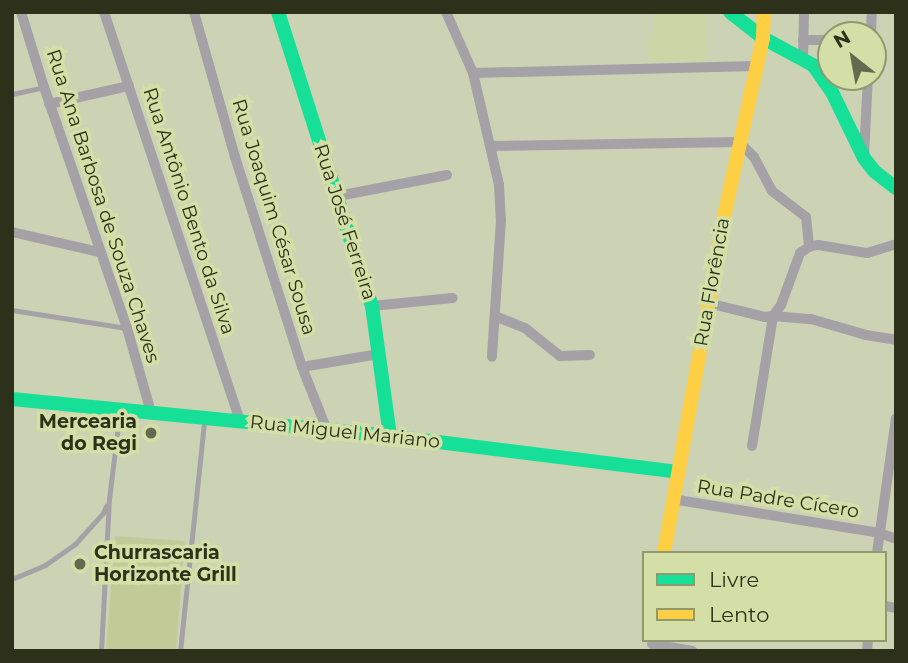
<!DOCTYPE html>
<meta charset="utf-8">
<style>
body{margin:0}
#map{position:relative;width:908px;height:663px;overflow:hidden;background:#ccd2b4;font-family:Montserrat,sans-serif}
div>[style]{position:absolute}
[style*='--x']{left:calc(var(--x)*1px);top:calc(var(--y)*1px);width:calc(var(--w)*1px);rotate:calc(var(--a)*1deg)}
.built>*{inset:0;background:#ccd5a5}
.green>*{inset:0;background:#c2cb98}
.lane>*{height:5px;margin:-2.5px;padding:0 2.5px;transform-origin:2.5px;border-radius:2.5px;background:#a4a2a7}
.street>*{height:10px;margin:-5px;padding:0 5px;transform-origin:5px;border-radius:5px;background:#a4a2a7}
.fast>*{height:14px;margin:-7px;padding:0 7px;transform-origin:7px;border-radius:7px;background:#16e098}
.slow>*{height:14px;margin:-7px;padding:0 7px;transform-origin:7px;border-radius:7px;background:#ffcf43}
.dots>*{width:19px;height:19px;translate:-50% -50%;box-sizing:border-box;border:4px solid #d4dfa7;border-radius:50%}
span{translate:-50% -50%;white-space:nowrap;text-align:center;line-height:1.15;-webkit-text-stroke:7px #d4dfa7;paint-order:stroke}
.street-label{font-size:19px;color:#2d311a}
.poi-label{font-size:19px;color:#2d311a;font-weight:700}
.right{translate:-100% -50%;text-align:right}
.left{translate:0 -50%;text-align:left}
.frame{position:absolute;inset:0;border:14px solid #2d311a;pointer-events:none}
.legend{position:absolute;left:642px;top:551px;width:245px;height:91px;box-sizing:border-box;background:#d4dfa7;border:2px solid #91996f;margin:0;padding:9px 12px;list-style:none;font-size:21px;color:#2d311a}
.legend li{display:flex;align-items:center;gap:14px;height:35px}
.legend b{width:35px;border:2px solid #91996f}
.north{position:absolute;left:817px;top:21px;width:70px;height:70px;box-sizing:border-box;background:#d4dfa7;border:2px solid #91996f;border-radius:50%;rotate:329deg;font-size:19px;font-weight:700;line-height:28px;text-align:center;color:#2d311a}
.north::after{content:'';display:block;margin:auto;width:24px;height:32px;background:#656950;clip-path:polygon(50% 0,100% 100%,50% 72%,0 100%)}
</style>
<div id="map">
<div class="built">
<div style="clip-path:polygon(653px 12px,705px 12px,707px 57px,700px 61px,647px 61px,647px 35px,654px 34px)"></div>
</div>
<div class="green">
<div style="clip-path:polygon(115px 536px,185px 541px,176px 651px,106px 651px)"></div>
</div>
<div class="lane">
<div style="--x:12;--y:94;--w:33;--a:-12"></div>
<div style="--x:12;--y:310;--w:116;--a:8.9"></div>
<div style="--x:12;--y:579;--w:36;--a:-23"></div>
<div style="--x:45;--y:565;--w:37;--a:-35"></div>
<div style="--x:75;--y:544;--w:42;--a:-47.9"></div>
<div style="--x:103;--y:513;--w:8;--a:-67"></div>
<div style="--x:101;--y:651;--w:152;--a:-87"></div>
<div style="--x:109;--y:499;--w:90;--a:-83"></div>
<div style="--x:180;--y:651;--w:231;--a:-84"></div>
</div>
<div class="street">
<div style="--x:21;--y:12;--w:78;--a:73"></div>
<div style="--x:44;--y:87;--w:255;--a:71"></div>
<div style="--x:127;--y:328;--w:87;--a:74.1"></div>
<div style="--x:104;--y:12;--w:431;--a:71.6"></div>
<div style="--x:194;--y:12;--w:151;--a:74.2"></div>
<div style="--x:235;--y:157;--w:220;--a:72.3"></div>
<div style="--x:302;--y:367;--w:68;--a:68.4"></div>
<div style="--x:446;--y:12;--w:67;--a:66.1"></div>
<div style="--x:473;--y:73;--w:115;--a:76.9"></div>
<div style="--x:499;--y:185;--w:35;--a:87"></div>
<div style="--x:501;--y:220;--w:137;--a:93.8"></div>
<div style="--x:871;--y:35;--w:23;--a:-88"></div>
<div style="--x:803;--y:40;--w:28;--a:0"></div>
<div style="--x:803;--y:57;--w:45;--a:-88.7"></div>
<div style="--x:473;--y:73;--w:282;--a:-1.4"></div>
<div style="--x:49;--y:104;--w:82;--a:-12.7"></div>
<div style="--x:492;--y:146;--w:247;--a:-0.9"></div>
<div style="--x:739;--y:142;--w:21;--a:45"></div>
<div style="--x:754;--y:157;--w:38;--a:62"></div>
<div style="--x:772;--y:191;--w:43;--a:37.4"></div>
<div style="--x:806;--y:217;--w:30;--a:84"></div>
<div style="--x:864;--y:155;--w:78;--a:-87.1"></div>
<div style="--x:338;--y:196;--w:111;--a:-10.9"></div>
<div style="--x:12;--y:232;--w:89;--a:12.9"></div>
<div style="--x:708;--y:303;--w:59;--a:13.8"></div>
<div style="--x:765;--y:317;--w:8;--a:-7"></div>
<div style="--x:773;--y:316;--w:14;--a:-54"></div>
<div style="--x:781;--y:305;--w:55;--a:-69.9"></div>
<div style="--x:800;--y:253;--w:11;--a:-34"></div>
<div style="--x:809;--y:247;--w:9;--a:-13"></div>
<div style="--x:818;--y:245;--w:50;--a:9.3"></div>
<div style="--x:867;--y:253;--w:30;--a:-17"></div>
<div style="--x:372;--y:306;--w:81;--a:-5.6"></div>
<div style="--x:495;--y:316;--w:32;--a:22"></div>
<div style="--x:525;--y:328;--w:45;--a:38.7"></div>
<div style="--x:560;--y:356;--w:30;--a:-2"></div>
<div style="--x:302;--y:367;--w:78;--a:-9.6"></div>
<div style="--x:752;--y:446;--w:132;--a:-80.8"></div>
<div style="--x:773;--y:316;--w:38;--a:5"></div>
<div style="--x:811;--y:319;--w:57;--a:16.2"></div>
<div style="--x:866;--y:335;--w:30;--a:9"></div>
<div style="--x:672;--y:499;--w:210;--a:9.3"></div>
<div style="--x:879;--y:533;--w:18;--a:19"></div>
<div style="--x:877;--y:553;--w:136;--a:-82"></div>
<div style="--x:885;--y:606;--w:11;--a:10"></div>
<div style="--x:652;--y:644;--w:41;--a:9.9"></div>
<div style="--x:867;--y:651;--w:11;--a:-85"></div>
</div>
<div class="fast">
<div style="--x:278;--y:12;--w:309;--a:72.3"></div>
<div style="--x:372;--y:306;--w:131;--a:82.1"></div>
<div style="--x:730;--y:12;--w:42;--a:38.2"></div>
<div style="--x:763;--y:38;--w:57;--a:28.4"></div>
<div style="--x:813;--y:65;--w:33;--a:55"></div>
<div style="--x:832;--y:92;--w:73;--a:64.1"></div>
<div style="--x:864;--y:158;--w:16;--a:52"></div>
<div style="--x:874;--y:171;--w:28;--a:38"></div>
<div style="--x:12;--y:399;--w:380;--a:5.6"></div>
<div style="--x:390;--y:436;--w:290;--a:7.1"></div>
</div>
<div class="slow">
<div style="--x:664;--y:553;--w:346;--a:-79.9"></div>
<div style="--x:725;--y:212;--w:178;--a:-77.7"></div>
<div style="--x:763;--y:38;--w:26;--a:-88"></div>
</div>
<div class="dots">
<div style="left:151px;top:433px;background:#656950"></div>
<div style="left:80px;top:564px;background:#656950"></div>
</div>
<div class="street-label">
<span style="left:103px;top:206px;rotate:72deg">Rua Ana Barbosa de Souza Chaves</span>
<span style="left:189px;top:211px;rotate:72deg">Rua Antônio Bento da Silva</span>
<span style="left:274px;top:217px;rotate:73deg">Rua Joaquim César Sousa</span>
<span style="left:345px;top:222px;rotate:72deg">Rua José Ferreira</span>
<span style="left:712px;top:282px;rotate:-80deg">Rua Florência</span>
<span style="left:345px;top:432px;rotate:6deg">Rua Miguel Mariano</span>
<span style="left:778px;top:499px;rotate:9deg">Rua Padre Cícero</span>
</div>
<div class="poi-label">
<span class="right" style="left:137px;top:433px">Mercearia<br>do Regi</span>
<span class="left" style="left:94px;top:564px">Churrascaria<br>Horizonte Grill</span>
</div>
<div class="frame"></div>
<ul class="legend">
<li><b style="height:9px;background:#16e098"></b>Livre</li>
<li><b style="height:9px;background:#ffcf43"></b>Lento</li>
</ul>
<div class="north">N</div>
</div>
